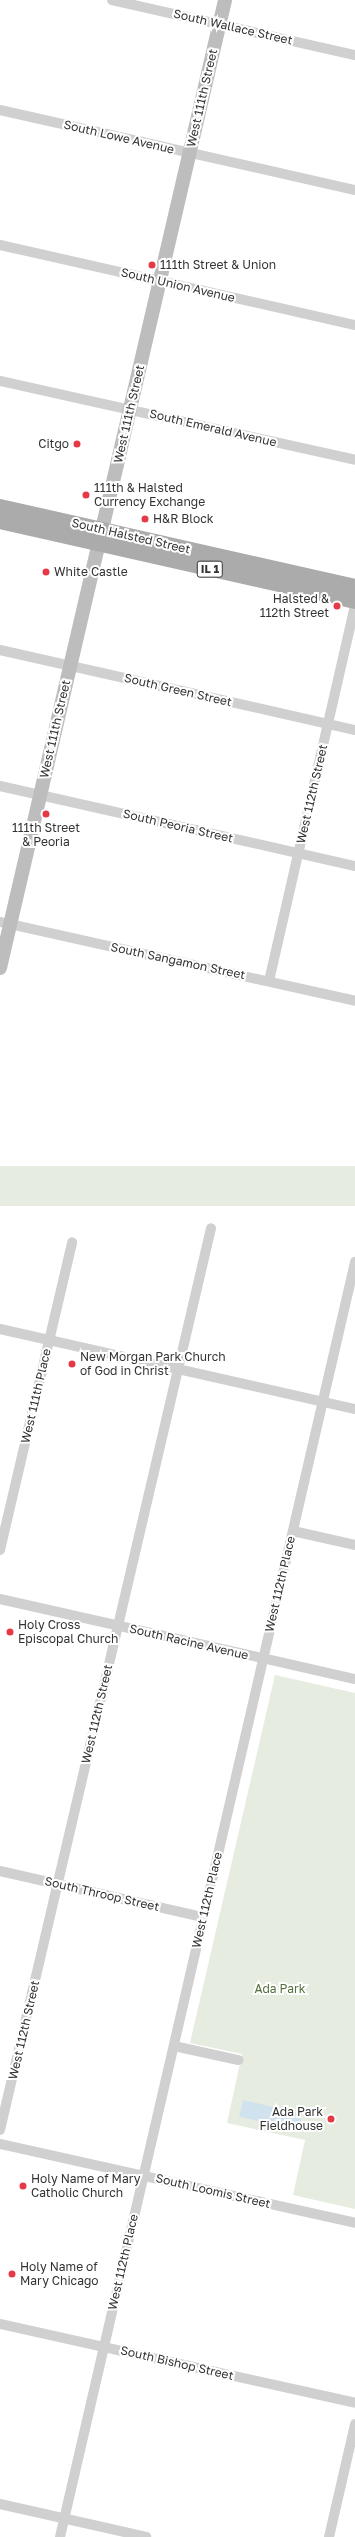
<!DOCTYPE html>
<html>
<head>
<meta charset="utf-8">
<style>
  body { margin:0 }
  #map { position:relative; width:355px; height:2537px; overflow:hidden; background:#fff; font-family:"Golos Text",sans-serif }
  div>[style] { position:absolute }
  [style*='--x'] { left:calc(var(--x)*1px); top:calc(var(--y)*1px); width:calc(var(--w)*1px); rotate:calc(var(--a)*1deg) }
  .green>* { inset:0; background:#e6ecdf; transform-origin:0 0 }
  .water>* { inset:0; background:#cfe2ee; transform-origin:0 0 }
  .street>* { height:10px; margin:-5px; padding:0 5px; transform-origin:5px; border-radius:5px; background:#d0d0d0 }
  .secondary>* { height:14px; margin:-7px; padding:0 7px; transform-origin:7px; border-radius:7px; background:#bdbdbd }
  .primary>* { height:16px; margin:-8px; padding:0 8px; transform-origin:8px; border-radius:8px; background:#ababab }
  .dots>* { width:11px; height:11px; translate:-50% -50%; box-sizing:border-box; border:2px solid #fff; border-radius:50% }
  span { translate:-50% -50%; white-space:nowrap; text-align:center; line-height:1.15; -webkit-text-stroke:4px #fff; paint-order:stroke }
  .shield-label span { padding:1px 3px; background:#fff; border:1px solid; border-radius:3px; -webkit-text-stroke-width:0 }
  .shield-label { font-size:11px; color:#333; font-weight:700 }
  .street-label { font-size:12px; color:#333 }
  .poi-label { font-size:12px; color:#333 }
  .left { translate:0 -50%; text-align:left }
  .right { translate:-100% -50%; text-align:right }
  .park-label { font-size:12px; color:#56703f }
</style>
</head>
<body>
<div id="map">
  <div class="green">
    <div style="left:355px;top:1166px;width:40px;height:358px;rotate:90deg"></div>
    <div style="clip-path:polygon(275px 1675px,355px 1693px,355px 2209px,293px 2195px,305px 2140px,227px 2123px,242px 2054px,190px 2043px)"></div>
  </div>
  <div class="water">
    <div style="left:243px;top:2100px;width:61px;height:17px;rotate:13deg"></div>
  </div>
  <div class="street">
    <div style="--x:112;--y:0;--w:249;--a:12.8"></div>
    <div style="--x:0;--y:110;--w:364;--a:12.7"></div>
    <div style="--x:0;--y:245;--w:364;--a:12.7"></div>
    <div style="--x:0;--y:381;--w:364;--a:12.5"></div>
    <div style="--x:0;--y:650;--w:364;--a:12.7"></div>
    <div style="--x:0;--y:786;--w:364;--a:12.7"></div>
    <div style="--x:0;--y:922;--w:364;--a:12.5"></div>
    <div style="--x:269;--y:981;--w:384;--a:-77.1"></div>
    <div style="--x:0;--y:1329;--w:364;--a:12.7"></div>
    <div style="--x:293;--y:1531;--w:64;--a:12.7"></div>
    <div style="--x:0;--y:1550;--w:316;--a:-76.8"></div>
    <div style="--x:0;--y:1599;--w:364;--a:12.7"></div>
    <div style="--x:0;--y:1871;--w:208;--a:12.8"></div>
    <div style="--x:174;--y:2046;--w:66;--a:12.3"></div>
    <div style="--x:0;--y:2130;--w:926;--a:-76.83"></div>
    <div style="--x:0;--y:2144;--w:364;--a:12.5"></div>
    <div style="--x:0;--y:2324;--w:364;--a:12.5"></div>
    <div style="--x:0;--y:2504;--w:150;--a:12.7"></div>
    <div style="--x:60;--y:2537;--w:1309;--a:-76.97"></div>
    <div style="--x:329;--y:2537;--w:116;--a:-77"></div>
  </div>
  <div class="secondary">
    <div style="--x:0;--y:968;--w:994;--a:-76.91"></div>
  </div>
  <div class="primary">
    <div style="--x:0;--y:507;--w:364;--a:12.7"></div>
    <div style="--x:0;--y:521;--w:364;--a:12.7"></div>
  </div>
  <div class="dots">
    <div style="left:152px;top:265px;background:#e63946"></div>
    <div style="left:77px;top:444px;background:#e63946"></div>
    <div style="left:86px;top:495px;background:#e63946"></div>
    <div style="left:145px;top:519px;background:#e63946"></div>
    <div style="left:46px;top:572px;background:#e63946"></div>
    <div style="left:337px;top:606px;background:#e63946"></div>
    <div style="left:46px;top:814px;background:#e63946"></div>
    <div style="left:72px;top:1364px;background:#e63946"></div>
    <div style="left:10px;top:1632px;background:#e63946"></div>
    <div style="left:331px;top:2119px;background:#e63946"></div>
    <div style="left:23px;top:2186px;background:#e63946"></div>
    <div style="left:12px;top:2274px;background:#e63946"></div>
  </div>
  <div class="shield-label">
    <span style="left:210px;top:569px">IL 1</span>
  </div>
  <div class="street-label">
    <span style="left:233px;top:27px;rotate:13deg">South Wallace Street</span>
    <span style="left:202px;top:98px;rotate:-77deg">West 111th Street</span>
    <span style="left:119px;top:137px;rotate:13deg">South Lowe Avenue</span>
    <span style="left:178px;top:285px;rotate:13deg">South Union Avenue</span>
    <span style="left:129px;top:414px;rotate:-77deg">West 111th Street</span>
    <span style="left:213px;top:428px;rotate:13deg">South Emerald Avenue</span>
    <span style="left:131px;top:536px;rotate:13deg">South Halsted Street</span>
    <span style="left:178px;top:690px;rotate:13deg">South Green Street</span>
    <span style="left:55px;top:729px;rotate:-77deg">West 111th Street</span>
    <span style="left:312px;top:794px;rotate:-77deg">West 112th Street</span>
    <span style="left:178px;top:826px;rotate:13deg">South Peoria Street</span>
    <span style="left:178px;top:961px;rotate:12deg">South Sangamon Street</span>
    <span style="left:36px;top:1396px;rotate:-77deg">West 111th Place</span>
    <span style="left:280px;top:1584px;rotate:-77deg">West 112th Place</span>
    <span style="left:189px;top:1642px;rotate:13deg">South Racine Avenue</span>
    <span style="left:97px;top:1714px;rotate:-77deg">West 112th Street</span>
    <span style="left:102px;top:1894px;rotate:13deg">South Throop Street</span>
    <span style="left:207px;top:1900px;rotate:-77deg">West 112th Place</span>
    <span style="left:24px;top:2030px;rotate:-77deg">West 112th Street</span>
    <span style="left:213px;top:2191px;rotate:13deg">South Loomis Street</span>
    <span style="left:123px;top:2262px;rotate:-77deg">West 112th Place</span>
    <span style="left:177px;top:2363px;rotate:13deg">South Bishop Street</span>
  </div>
  <div class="poi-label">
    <span class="left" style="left:160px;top:265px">111th Street &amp; Union</span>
    <span class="right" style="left:69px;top:444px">Citgo</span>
    <span class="left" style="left:94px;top:495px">111th &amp; Halsted<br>Currency Exchange</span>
    <span class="left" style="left:153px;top:519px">H&amp;R Block</span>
    <span class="left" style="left:54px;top:572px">White Castle</span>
    <span class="right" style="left:329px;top:606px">Halsted &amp;<br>112th Street</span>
    <span style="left:46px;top:835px">111th Street<br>&amp; Peoria</span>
    <span class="left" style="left:80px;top:1364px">New Morgan Park Church<br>of God in Christ</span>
    <span class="left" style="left:18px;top:1632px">Holy Cross<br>Episcopal Church</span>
    <span class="right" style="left:323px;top:2119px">Ada Park<br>Fieldhouse</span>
    <span class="left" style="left:31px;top:2186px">Holy Name of Mary<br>Catholic Church</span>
    <span class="left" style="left:20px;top:2274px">Holy Name of<br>Mary Chicago</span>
  </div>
  <div class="park-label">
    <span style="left:280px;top:1989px">Ada Park</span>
  </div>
</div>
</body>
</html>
